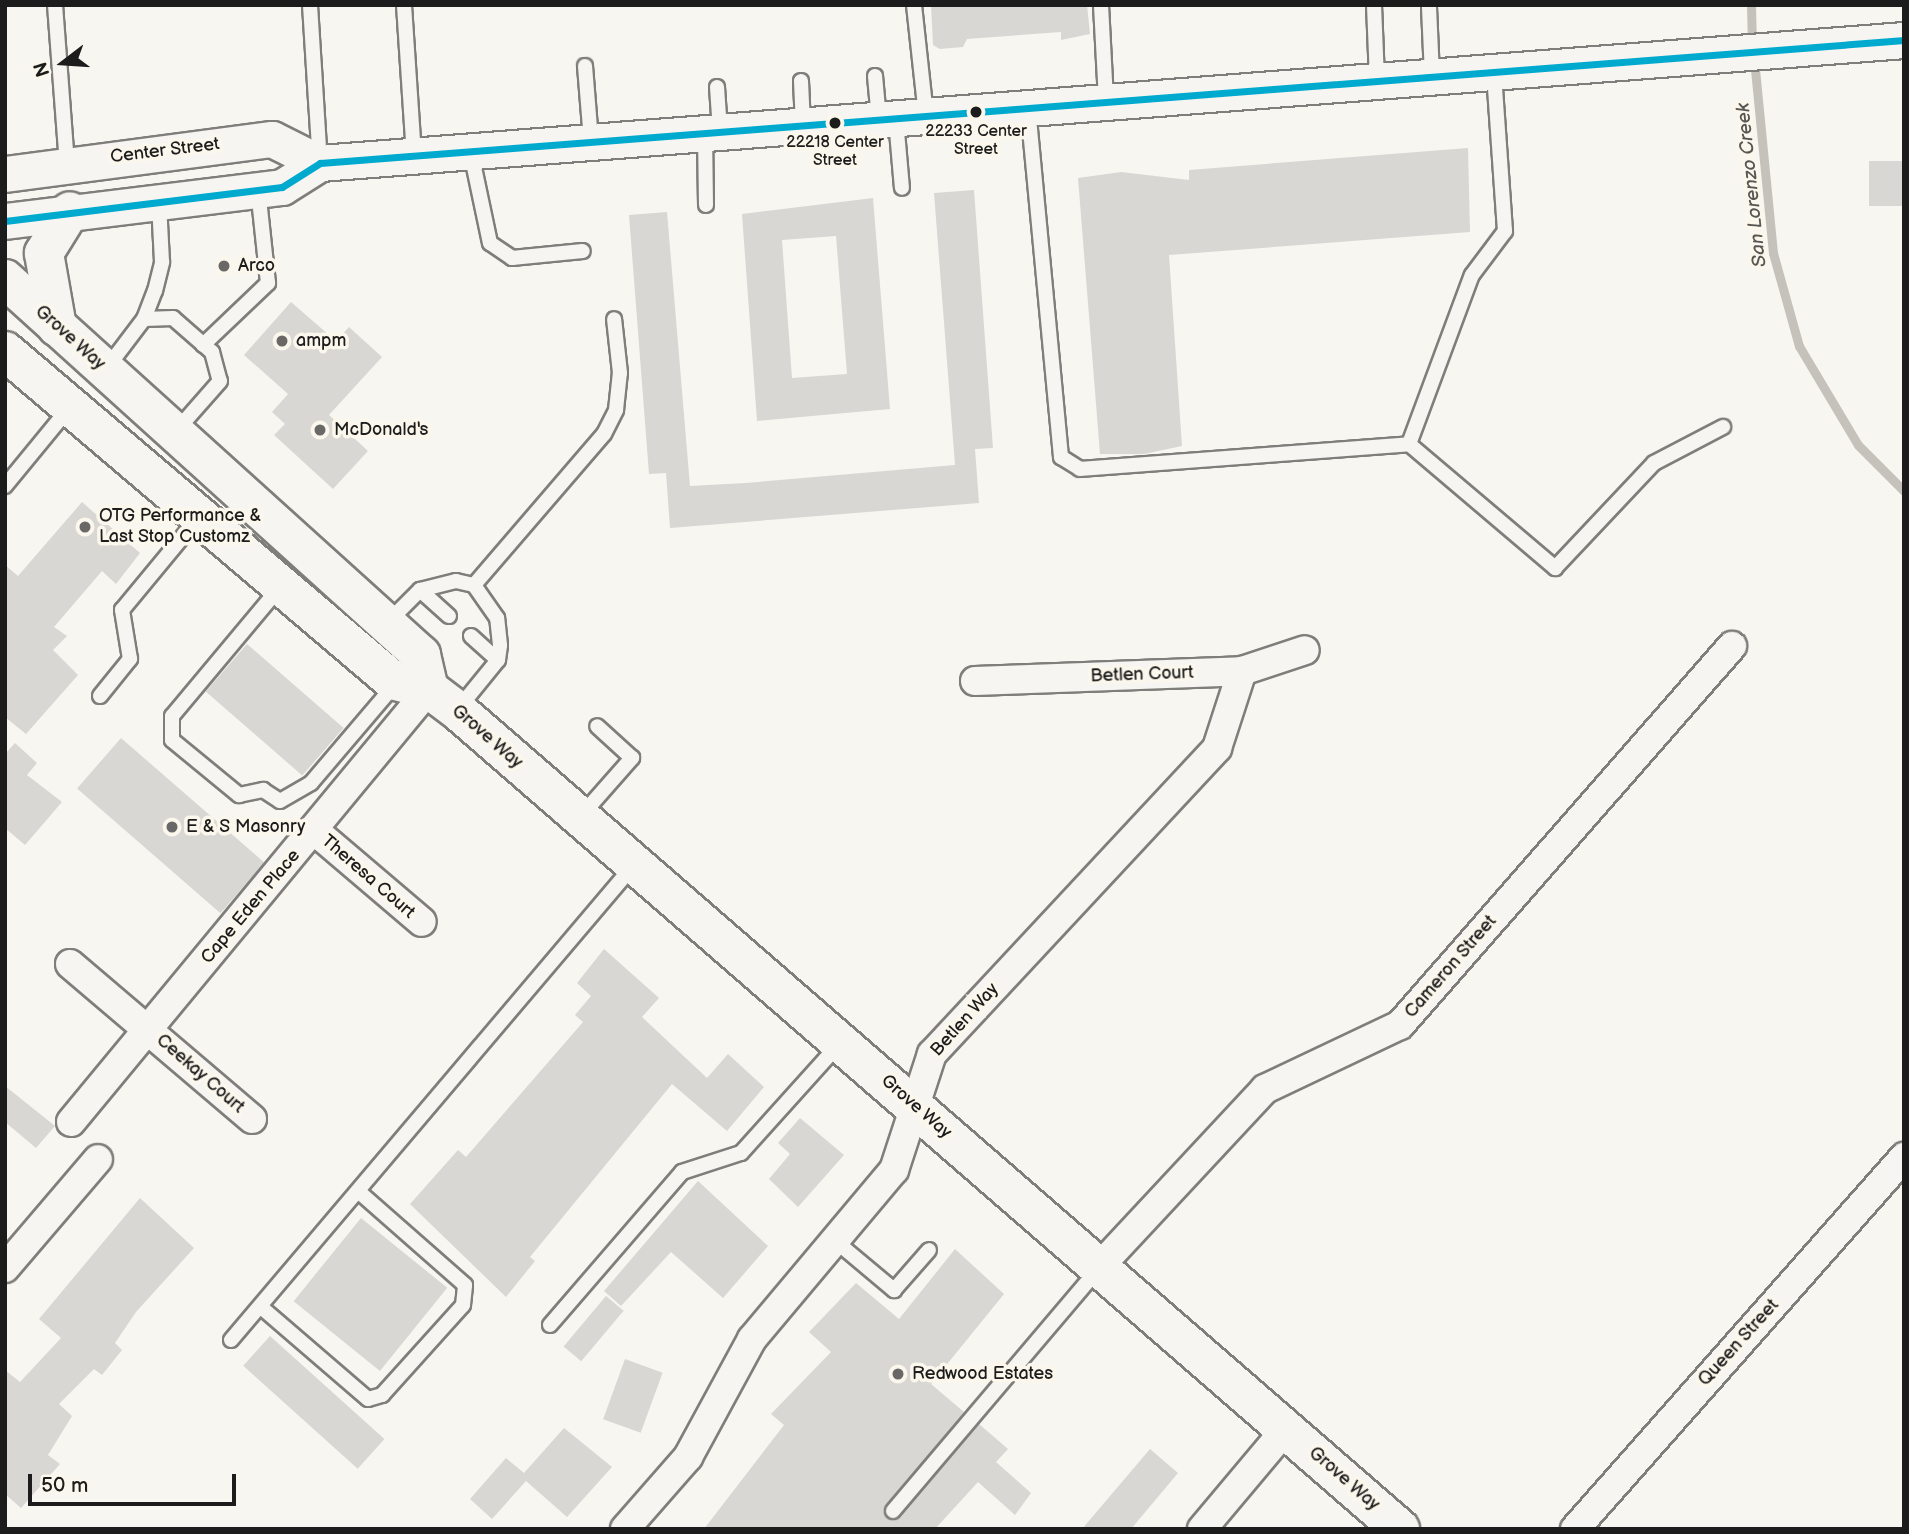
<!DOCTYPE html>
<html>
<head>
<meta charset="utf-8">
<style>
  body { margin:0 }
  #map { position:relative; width:1909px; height:1534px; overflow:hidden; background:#f8f6f0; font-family:"Balsamiq Sans",sans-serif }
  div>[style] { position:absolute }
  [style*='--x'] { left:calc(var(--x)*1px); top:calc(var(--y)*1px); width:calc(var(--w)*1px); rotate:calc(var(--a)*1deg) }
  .stream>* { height:9px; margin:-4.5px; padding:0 4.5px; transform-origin:4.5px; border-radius:4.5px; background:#c5c2bc }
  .building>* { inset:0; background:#d9d7d3; transform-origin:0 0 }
  .roads { filter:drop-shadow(2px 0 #7f7e7b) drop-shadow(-2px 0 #7f7e7b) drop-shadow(0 2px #7f7e7b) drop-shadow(0 -2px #7f7e7b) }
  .service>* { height:14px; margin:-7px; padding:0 7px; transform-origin:7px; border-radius:7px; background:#f6f5f1 }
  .minor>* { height:28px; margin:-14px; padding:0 14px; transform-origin:14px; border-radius:14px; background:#f6f5f1 }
  .tertiary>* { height:35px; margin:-17.5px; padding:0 17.5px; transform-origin:17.5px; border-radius:17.5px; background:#f6f5f1 }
  .secondary>* { height:38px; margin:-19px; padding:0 19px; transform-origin:19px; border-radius:19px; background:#f6f5f1 }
  .bus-1>* { height:7px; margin:-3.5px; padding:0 3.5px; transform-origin:3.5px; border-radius:3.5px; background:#00a9ce }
  .dots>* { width:19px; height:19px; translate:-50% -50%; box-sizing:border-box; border:4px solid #fbf7ec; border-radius:50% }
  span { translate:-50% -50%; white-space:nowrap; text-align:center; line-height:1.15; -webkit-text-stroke:7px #fbf7ec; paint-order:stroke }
  .bus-label { font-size:16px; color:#1c1c1c }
  .street-label { font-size:18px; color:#1c1c1c }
  .poi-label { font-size:18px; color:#1c1c1c }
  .left { translate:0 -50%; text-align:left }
  .water-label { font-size:19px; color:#575653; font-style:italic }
  .frame { position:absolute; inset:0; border:7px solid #1c1c1c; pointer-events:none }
  .north { position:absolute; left:28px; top:28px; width:70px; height:70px; -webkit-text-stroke:5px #fbf7ec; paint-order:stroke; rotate:253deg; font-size:19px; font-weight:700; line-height:28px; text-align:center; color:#1c1c1c }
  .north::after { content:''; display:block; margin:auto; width:24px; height:32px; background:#1c1c1c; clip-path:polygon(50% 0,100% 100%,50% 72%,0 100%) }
  .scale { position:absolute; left:28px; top:1474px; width:208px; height:32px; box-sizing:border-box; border:4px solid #1c1c1c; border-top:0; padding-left:9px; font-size:21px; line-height:24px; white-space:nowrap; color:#1c1c1c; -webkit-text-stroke:5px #fbf7ec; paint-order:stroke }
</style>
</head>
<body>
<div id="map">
  <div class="stream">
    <div style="--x:1751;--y:5;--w:40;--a:88.6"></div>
    <div style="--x:1754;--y:59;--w:195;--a:84.4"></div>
    <div style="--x:1773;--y:253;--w:97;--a:74.4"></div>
    <div style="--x:1799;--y:346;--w:115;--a:59.2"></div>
    <div style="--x:1858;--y:445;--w:65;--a:45"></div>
  </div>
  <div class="building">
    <div style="clip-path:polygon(931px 5px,1087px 5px,1090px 34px,1061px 40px,1061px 32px,967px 39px,963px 47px,940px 49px,933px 45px)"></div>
    <div style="clip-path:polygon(1468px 148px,1470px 232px,1169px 255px,1182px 446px,1144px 454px,1100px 454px,1078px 178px,1121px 172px,1189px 180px,1189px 170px)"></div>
    <div style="left:1904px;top:161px;width:45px;height:35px;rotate:90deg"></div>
    <div style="clip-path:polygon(974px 190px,993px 448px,975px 449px,979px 503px,670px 528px,666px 473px,649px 474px,629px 215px,667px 212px,690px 486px,746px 483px,955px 465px,934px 193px)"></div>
    <div style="clip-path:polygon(evenodd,873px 198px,890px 409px,757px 421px,742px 214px,873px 198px,836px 236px,847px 374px,792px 378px,782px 240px,836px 236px)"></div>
    <div style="clip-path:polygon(291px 302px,336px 341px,349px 327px,382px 357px,329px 415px,368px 451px,333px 489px,274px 435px,285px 424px,272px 412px,288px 394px,244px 355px)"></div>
    <div style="clip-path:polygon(82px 502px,140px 553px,116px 584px,102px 571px,54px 627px,67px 636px,53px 650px,78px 675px,26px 734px,5px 717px,5px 565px,18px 576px)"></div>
    <div style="left:247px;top:644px;width:128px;height:63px;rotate:41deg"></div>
    <div style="left:121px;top:738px;width:190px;height:67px;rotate:41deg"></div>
    <div style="clip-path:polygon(15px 743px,37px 763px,27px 775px,62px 802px,25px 845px,5px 828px,5px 754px)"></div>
    <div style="clip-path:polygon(604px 949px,659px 998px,642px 1017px,707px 1078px,728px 1054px,764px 1087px,727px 1131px,672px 1084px,530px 1257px,535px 1261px,506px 1297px,410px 1204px,458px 1150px,466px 1157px,583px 1022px,575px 1015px,591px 996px,577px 983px)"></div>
    <div style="clip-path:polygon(5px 1086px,55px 1126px,36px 1148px,5px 1122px)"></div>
    <div style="clip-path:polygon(800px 1118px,844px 1155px,798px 1207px,769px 1179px,790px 1154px,778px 1143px)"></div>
    <div style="clip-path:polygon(698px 1181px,768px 1246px,723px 1298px,671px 1252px,621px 1306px,604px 1291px)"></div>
    <div style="clip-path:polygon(140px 1198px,194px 1248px,136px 1312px,115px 1343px,122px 1350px,102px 1375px,94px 1369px,59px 1404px,72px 1416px,48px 1455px,60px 1464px,21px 1508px,5px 1494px,5px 1370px,20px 1382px,61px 1338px,39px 1319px)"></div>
    <div style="left:361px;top:1218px;width:111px;height:107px;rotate:39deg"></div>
    <div style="clip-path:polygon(955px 1249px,1004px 1294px,931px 1384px,964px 1412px,884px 1514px,891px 1520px,900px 1517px,979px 1424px,1008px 1449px,996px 1462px,1031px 1493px,1015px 1515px,978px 1482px,935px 1529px,704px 1529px,784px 1425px,771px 1414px,831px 1352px,809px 1332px,856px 1283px,899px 1319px)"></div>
    <div style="left:606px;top:1296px;width:23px;height:66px;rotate:40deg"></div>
    <div style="left:270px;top:1336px;width:154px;height:40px;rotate:42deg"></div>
    <div style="left:625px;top:1359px;width:40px;height:64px;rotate:20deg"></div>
    <div style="clip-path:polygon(564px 1428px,612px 1467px,567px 1517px,526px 1481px,492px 1519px,470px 1499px,506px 1458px,524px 1473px)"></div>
    <div style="clip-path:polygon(1150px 1449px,1178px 1473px,1131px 1529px,1082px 1529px)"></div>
  </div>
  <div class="roads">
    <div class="service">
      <div style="--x:55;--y:5;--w:158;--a:85.7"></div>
      <div style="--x:310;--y:5;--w:157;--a:86.4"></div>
      <div style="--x:404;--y:5;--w:151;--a:86.2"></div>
      <div style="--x:914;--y:5;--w:111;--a:83.8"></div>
      <div style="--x:1101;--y:5;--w:96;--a:87"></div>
      <div style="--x:1374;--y:5;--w:75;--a:87.7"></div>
      <div style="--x:1429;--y:7;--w:69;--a:87.5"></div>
      <div style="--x:585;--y:66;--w:75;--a:85.4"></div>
      <div style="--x:875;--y:76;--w:43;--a:84.7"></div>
      <div style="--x:801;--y:81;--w:44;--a:87.4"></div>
      <div style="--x:717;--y:87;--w:44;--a:86.1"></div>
      <div style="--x:1028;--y:108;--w:351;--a:84.6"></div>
      <div style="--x:1061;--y:457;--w:22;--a:32"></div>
      <div style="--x:1080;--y:469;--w:330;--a:-4.3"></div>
      <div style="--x:1409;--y:444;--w:192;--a:40.3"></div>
      <div style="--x:1555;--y:568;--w:144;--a:-46.7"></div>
      <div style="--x:1654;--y:463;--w:78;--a:-27.6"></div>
      <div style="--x:896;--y:120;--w:68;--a:85"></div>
      <div style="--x:705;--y:133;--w:72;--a:89.2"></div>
      <div style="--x:471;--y:153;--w:92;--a:78.1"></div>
      <div style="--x:490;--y:243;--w:27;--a:34"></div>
      <div style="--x:512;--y:258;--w:71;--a:-5.6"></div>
      <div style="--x:144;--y:319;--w:29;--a:-2"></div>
      <div style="--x:173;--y:318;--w:52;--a:41.1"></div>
      <div style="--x:212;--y:352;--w:30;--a:75"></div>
      <div style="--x:220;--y:381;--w:68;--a:131.4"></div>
      <div style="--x:203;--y:345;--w:90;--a:-43.6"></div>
      <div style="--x:268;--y:283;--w:94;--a:-96.1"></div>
      <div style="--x:106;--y:369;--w:63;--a:-52.8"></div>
      <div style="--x:144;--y:319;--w:30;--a:-69"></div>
      <div style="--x:155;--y:291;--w:30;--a:-76"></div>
      <div style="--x:162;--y:262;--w:60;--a:-92.9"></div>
      <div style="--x:1409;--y:444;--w:180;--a:-69.6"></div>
      <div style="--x:1472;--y:275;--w:55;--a:-53.1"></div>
      <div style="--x:1505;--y:231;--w:158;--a:-94"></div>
      <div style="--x:5;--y:486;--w:101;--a:-50.6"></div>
      <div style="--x:280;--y:587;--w:168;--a:129.9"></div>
      <div style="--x:172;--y:716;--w:24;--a:90"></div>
      <div style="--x:172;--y:740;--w:87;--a:39.4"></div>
      <div style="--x:239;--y:795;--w:25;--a:-12"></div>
      <div style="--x:263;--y:790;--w:20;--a:33"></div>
      <div style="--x:280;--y:801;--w:36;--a:-30"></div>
      <div style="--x:311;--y:783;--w:131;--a:-49.6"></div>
      <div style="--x:420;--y:590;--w:39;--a:42"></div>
      <div style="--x:387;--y:623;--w:47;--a:-45"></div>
      <div style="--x:420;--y:590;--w:37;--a:-14"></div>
      <div style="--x:456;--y:581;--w:18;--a:13"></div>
      <div style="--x:471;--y:636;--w:36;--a:42"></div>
      <div style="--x:100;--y:696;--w:48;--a:-51"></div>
      <div style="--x:130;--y:659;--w:50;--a:-99.3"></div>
      <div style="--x:122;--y:610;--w:119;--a:-50.4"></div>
      <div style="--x:458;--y:709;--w:63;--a:-50.8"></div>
      <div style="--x:498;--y:660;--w:15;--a:-82"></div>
      <div style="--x:500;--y:645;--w:27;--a:-96"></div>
      <div style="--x:497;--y:618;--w:40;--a:-124.9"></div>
      <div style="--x:474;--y:585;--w:199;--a:-49.3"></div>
      <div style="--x:604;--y:434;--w:27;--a:-63"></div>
      <div style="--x:616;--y:410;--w:37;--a:-84"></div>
      <div style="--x:620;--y:373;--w:54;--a:-96.3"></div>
      <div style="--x:580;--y:817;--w:79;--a:-48.6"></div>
      <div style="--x:632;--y:758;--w:47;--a:-137.6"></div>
      <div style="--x:833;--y:1239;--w:80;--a:39.9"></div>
      <div style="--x:894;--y:1290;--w:53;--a:-48.8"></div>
      <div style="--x:261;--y:1307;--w:141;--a:40.7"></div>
      <div style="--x:368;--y:1399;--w:15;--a:-16"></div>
      <div style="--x:382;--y:1395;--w:121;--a:-48"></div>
      <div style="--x:463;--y:1305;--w:20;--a:-84"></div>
      <div style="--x:465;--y:1285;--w:142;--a:-138.7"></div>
      <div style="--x:550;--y:1325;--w:202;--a:-49.2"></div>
      <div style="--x:682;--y:1172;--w:62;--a:-17.9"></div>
      <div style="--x:741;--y:1153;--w:148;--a:-48"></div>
      <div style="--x:231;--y:1340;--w:622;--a:-49.7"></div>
      <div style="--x:893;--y:1511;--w:317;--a:-49.7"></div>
    </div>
    <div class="minor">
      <div style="--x:975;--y:681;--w:267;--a:-2.1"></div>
      <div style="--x:1242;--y:671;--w:66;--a:-18.4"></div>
      <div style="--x:315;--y:831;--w:140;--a:40.4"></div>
      <div style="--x:70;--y:964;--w:239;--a:40.4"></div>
      <div style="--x:71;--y:1122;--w:562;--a:-50.42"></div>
      <div style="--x:1100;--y:1266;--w:242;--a:-47"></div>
      <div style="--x:1265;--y:1089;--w:149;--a:-25.4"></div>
      <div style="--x:1400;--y:1025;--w:504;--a:-48.78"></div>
      <div style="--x:5;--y:1268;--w:143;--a:-49.5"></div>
      <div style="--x:625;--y:1529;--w:96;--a:-48.8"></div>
      <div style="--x:688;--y:1457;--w:134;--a:-61.5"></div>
      <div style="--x:752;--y:1339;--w:221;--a:-50"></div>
      <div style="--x:894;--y:1170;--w:122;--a:-71.9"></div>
      <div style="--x:932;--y:1054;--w:418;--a:-47"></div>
      <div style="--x:1217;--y:748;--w:81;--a:-72"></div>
      <div style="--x:1202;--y:1529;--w:131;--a:-50"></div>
      <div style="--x:1575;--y:1529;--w:497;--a:-48.5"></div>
    </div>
    <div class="tertiary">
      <div style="--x:5;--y:174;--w:269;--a:-7.5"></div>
      <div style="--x:272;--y:139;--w:54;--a:26.6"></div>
      <div style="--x:5;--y:221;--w:279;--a:-7"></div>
      <div style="--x:282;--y:187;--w:45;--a:-32.3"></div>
      <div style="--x:320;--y:163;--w:1589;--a:-4.44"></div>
    </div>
    <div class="secondary">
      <div style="--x:5;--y:279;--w:561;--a:42.11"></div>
      <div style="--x:421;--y:655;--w:35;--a:77"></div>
      <div style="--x:57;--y:327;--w:75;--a:-100"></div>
      <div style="--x:44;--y:253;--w:49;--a:-58.2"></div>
      <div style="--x:5;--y:351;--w:508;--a:40.37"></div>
      <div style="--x:392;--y:680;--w:38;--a:14"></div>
      <div style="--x:429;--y:689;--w:35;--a:37"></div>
      <div style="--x:457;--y:710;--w:1249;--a:40.97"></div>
    </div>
  </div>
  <div class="bus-1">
    <div style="--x:5;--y:221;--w:279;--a:-7"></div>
    <div style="--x:282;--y:187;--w:45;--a:-32.3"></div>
    <div style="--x:320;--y:163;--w:1589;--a:-4.44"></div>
  </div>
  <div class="dots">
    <div style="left:976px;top:112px;background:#1c1c1c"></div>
    <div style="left:835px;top:123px;background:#1c1c1c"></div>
    <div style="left:224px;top:266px;background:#696866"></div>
    <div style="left:282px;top:341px;background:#696866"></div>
    <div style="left:320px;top:430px;background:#696866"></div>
    <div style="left:85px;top:527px;background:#696866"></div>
    <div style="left:172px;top:827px;background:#696866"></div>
    <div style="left:898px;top:1374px;background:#696866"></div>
  </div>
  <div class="bus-label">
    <span style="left:976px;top:141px">22233 Center<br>Street</span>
    <span style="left:835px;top:152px">22218 Center<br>Street</span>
  </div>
  <div class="street-label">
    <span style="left:165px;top:151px;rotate:-7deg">Center Street</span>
    <span style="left:70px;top:338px;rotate:42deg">Grove Way</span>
    <span style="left:1142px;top:675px;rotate:-2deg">Betlen Court</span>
    <span style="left:487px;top:737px;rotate:41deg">Grove Way</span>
    <span style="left:368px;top:877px;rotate:41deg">Theresa Court</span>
    <span style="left:251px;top:907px;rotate:-50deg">Cape Eden Place</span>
    <span style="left:1451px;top:967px;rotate:-49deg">Cameron Street</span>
    <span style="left:965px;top:1020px;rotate:-48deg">Betlen Way</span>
    <span style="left:200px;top:1074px;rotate:41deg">Ceekay Court</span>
    <span style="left:916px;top:1107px;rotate:41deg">Grove Way</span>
    <span style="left:1739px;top:1343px;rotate:-48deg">Queen Street</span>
    <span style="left:1344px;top:1479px;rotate:41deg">Grove Way</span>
  </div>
  <div class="poi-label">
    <span class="left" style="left:238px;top:266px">Arco</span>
    <span class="left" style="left:296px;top:341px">ampm</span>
    <span class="left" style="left:334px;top:430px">McDonald's</span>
    <span class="left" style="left:99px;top:527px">OTG Performance &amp;<br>Last Stop Customz</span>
    <span class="left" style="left:186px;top:827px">E &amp; S Masonry</span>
    <span class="left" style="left:912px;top:1374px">Redwood Estates</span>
  </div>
  <div class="water-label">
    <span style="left:1752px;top:185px;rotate:-96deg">San Lorenzo Creek</span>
  </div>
  <div class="frame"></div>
  <div class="north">N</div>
  <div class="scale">50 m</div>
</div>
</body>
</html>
